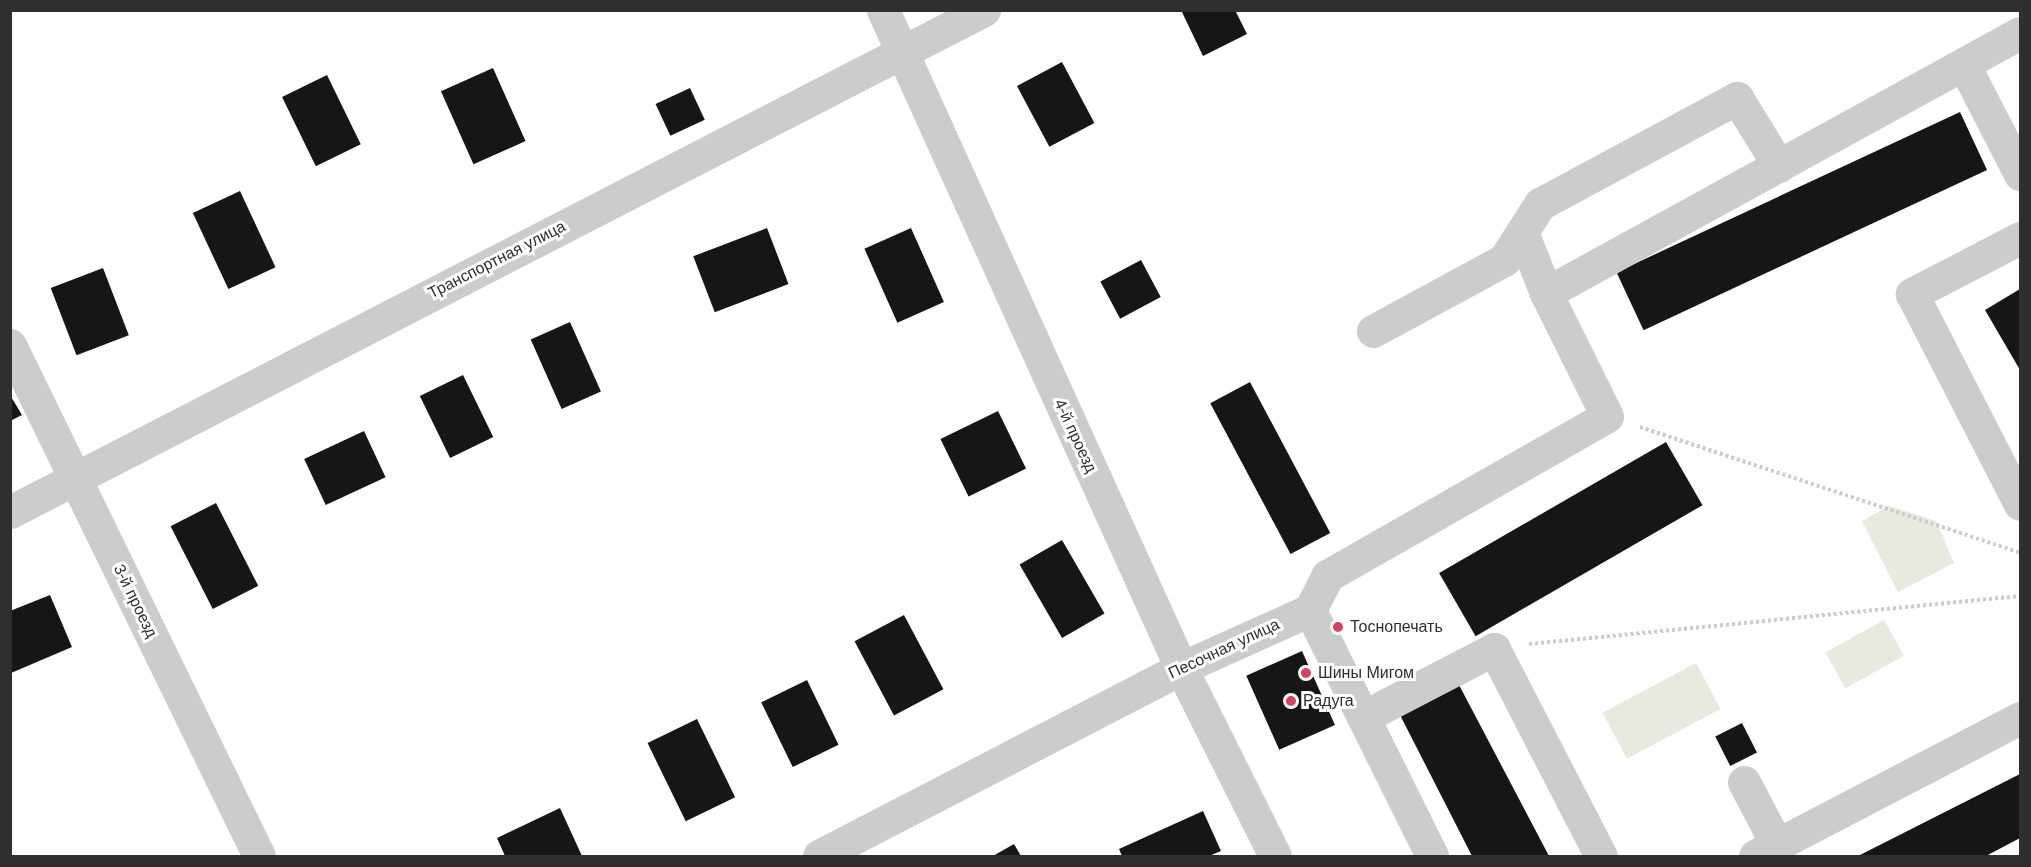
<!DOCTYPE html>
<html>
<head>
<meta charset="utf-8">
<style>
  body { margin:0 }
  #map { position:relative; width:2031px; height:867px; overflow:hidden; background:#fff; font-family:Helvetica,sans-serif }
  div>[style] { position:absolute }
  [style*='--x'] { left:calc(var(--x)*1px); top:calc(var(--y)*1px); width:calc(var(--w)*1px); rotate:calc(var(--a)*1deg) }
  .green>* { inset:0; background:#e7ebde; transform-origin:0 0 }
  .building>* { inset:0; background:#161616; transform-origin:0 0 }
  .path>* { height:4px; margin-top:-2px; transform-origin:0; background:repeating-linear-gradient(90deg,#ccc 0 3px,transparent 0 6px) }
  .minor>* { height:33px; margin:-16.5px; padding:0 16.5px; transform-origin:16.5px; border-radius:16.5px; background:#ccc }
  .dots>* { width:16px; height:16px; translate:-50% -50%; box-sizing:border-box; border:3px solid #fff; border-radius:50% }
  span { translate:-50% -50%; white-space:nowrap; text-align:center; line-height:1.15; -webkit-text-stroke:6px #fff; paint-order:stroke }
  .street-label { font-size:16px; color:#2f2f2f }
  .poi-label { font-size:16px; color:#2f2f2f }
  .left { translate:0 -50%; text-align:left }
  .frame { position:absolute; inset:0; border:12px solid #2f2f2f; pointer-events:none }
</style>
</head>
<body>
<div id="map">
  <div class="green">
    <div style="clip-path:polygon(1889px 506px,1936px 521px,1954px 563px,1898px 592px,1862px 521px)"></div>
    <div style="left:1884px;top:620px;width:41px;height:67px;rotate:61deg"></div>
    <div style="left:1696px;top:663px;width:52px;height:106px;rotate:62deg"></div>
  </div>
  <div class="building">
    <div style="clip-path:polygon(1181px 10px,1235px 10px,1247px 34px,1203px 56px)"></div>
    <div style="left:1062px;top:62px;width:69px;height:51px;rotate:62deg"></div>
    <div style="left:493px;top:68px;width:80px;height:57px;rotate:66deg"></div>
    <div style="left:327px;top:75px;width:77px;height:50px;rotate:64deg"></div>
    <div style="left:690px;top:88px;width:35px;height:38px;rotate:65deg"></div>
    <div style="left:1960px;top:112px;width:64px;height:379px;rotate:65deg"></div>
    <div style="left:240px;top:191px;width:84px;height:52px;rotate:65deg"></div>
    <div style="left:767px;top:228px;width:60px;height:79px;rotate:69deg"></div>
    <div style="left:911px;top:228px;width:81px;height:51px;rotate:66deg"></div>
    <div style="left:1141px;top:260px;width:42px;height:46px;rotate:62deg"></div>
    <div style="left:103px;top:268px;width:72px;height:56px;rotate:69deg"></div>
    <div style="clip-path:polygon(2020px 289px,2020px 370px,1985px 310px)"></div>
    <div style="left:570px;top:322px;width:76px;height:43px;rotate:66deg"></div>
    <div style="left:463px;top:375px;width:69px;height:48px;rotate:64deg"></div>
    <div style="left:1250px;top:382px;width:171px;height:45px;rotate:62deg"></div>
    <div style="clip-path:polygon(10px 395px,22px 415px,10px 421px)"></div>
    <div style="left:998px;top:411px;width:64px;height:64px;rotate:64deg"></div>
    <div style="left:364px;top:431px;width:51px;height:66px;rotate:65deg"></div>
    <div style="left:1666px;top:442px;width:73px;height:262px;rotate:60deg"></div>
    <div style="left:216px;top:503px;width:93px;height:51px;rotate:63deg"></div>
    <div style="left:1062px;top:540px;width:85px;height:49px;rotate:60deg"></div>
    <div style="clip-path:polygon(50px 595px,72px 647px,11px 673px,10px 611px)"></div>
    <div style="left:904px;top:615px;width:84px;height:56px;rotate:62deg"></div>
    <div style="clip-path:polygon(1339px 619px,1344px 631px,1338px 635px,1332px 622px)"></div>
    <div style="left:1302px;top:651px;width:81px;height:61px;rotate:66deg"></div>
    <div style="left:807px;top:680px;width:72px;height:51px;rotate:64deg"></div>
    <div style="clip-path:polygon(1458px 683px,1549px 856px,1472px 856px,1399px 713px)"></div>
    <div style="left:697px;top:719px;width:87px;height:55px;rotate:64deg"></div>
    <div style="left:1742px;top:723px;width:33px;height:30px;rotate:63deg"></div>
    <div style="clip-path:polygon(2020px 774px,2020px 838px,1986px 856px,1858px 856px)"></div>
    <div style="clip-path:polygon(560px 808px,582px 856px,505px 856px,497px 838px)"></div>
    <div style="clip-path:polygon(1203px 811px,1221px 851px,1209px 856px,1122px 856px,1119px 849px)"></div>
    <div style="clip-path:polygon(1014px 844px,1021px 856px,993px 856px)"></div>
  </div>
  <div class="path">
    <div style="--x:1640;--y:427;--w:400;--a:18.3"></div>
    <div style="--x:1529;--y:644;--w:493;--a:-5.6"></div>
  </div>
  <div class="minor">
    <div style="--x:883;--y:10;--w:722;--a:65.63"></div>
    <div style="--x:1181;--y:668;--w:210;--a:63.4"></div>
    <div style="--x:1964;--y:65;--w:123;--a:62.8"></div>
    <div style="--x:1522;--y:232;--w:66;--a:68.5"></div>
    <div style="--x:2020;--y:238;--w:122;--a:152.6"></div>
    <div style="--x:1912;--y:294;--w:236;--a:62.8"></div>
    <div style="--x:1373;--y:331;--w:149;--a:-28.5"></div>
    <div style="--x:1504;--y:260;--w:67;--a:-57.3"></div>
    <div style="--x:1540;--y:204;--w:224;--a:-28.3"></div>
    <div style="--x:1737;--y:98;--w:80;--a:58.3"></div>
    <div style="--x:10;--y:345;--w:568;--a:64.02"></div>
    <div style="--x:10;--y:512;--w:1096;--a:-27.27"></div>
    <div style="--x:1310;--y:610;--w:275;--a:63.6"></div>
    <div style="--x:1363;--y:717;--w:148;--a:-27.4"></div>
    <div style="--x:1494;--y:649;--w:233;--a:62.7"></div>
    <div style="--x:1744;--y:782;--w:71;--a:62.4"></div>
    <div style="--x:819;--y:856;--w:408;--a:-27.4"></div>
    <div style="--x:1181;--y:668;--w:141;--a:-24.2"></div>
    <div style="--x:1310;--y:610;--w:38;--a:-63"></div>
    <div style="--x:1327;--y:576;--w:322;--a:-29.7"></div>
    <div style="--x:1607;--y:416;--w:137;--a:-116.4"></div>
    <div style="--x:1546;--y:293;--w:541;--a:-28.75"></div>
    <div style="--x:1755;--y:856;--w:299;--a:-27.5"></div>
  </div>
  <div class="dots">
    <div style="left:1338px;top:627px;background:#d54265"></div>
    <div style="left:1306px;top:673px;background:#d54265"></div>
    <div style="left:1291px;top:701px;background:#d54265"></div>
  </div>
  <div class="street-label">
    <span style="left:497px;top:260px;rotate:-27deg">Транспортная улица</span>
    <span style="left:1075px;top:436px;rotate:65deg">4-й проезд</span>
    <span style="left:135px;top:601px;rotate:64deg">3-й проезд</span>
    <span style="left:1224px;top:649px;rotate:-25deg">Песочная улица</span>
  </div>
  <div class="poi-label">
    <span class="left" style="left:1350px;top:627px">Тоснопечать</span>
    <span class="left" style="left:1318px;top:673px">Шины Мигом</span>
    <span class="left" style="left:1303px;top:701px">Радуга</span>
  </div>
  <div class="frame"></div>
</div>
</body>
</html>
